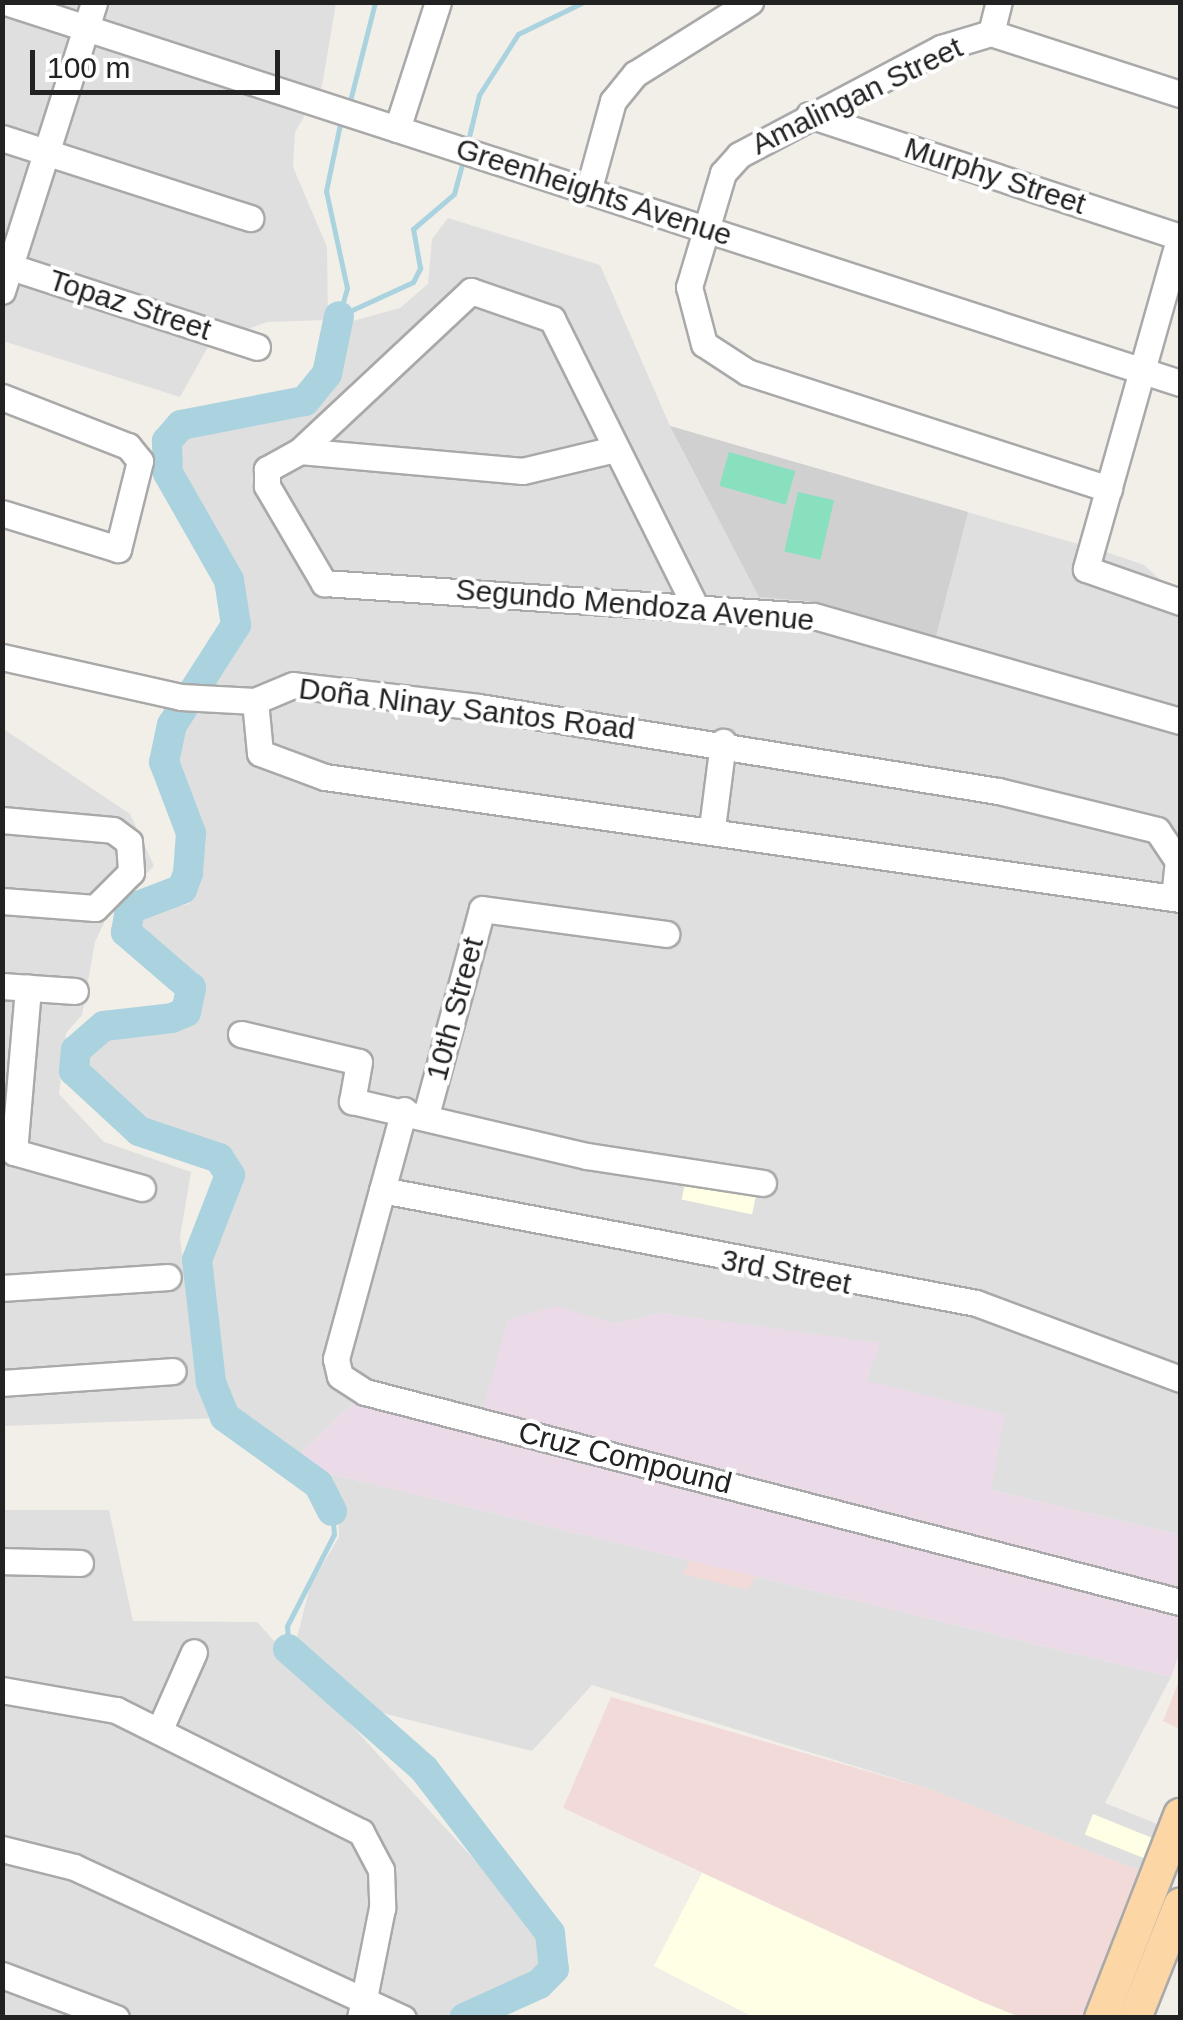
<!DOCTYPE html>
<html>
<head>
<meta charset="utf-8">
<style>
  body { margin:0 }
  #map { position:relative; width:1183px; height:2020px; overflow:hidden; background:#f2efe9; font-family:Arial,sans-serif }
  div>[style] { position:absolute }
  [style*='--x'] { left:calc(var(--x)*1px); top:calc(var(--y)*1px); width:calc(var(--w)*1px); rotate:calc(var(--a)*1deg) }
  .residential>* { inset:0; background:#e0dfdf }
  .commercial>* { inset:0; background:#f2dad9 }
  .industrial>* { inset:0; background:#ebdbe8 }
  .education>* { inset:0; background:#ffffe5; transform-origin:0 0 }
  .religious>* { inset:0; background:#d0d0d0 }
  .pitch>* { inset:0; background:#88e0be; transform-origin:0 0 }
  .stream>* { height:5px; margin:-2.5px; padding:0 2.5px; transform-origin:2.5px; border-radius:2.5px; background:#aad3df }
  .river>* { height:30px; margin:-15px; padding:0 15px; transform-origin:15px; border-radius:15px; background:#aad3df }
  .roads { filter:drop-shadow(2px 0 #a9a9a9) drop-shadow(-2px 0 #a9a9a9) drop-shadow(0 2px #a9a9a9) drop-shadow(0 -2px #a9a9a9) }
  .minor>* { height:25px; margin:-12.5px; padding:0 12.5px; transform-origin:12.5px; border-radius:12.5px; background:#fff }
  .major>* { height:32px; margin:-16px; padding:0 16px; transform-origin:16px; border-radius:16px; background:#fcd6a4 }
  span { translate:-50% -50%; white-space:nowrap; text-align:center; line-height:1.15; -webkit-text-stroke:8px #fff; paint-order:stroke }
  .street-label { font-size:30px; color:#222 }
  .frame { position:absolute; inset:0; border:5px solid #222; pointer-events:none }
  .scale { position:absolute; left:30px; top:50px; width:250px; height:45px; box-sizing:border-box; border:5px solid #222; border-top:0; padding-left:12px; font-size:30px; line-height:35px; white-space:nowrap; color:#222; -webkit-text-stroke:8px #fff; paint-order:stroke }
</style>
</head>
<body>
<div id="map">
  <div class="residential">
    <div style="clip-path:polygon(3px 3px,336px 3px,322px 86px,295px 132px,293px 167px,327px 247px,328px 320px,267px 322px,210px 343px,180px 397px,3px 341px)"></div>
    <div style="clip-path:polygon(448px 218px,600px 265px,670px 426px,1109px 553px,1144px 565px,1180px 598px,1180px 1535px,991px 1490px,866px 1381px,879px 1344px,661px 1313px,616px 1324px,583px 1317px,482px 1413px,368px 1389px,296px 1458px,237px 1419px,216px 1381px,204px 1280px,229px 1168px,208px 1144px,124px 1126px,91px 1085px,88px 1053px,105px 1040px,159px 1031px,184px 1004px,182px 962px,132px 934px,143px 911px,189px 904px,195px 819px,175px 766px,178px 737px,239px 633px,239px 585px,181px 486px,173px 452px,191px 432px,311px 402px,340px 366px,353px 321px,400px 308px,428px 284px,432px 239px)"></div>
    <div style="clip-path:polygon(2px 728px,130px 814px,154px 866px,110px 910px,95px 942px,82px 1015px,66px 1033px,59px 1094px,104px 1142px,191px 1172px,180px 1237px,195px 1371px,218px 1418px,3px 1426px)"></div>
    <div style="clip-path:polygon(319px 1471px,1171px 1677px,1105px 1803px,1160px 1825px,1141px 1871px,929px 1789px,592px 1685px,532px 1751px,371px 1710px,296px 1642px,310px 1586px,339px 1537px,338px 1506px)"></div>
    <div style="clip-path:polygon(2px 1510px,109px 1510px,133px 1621px,257px 1622px,535px 1926px,544px 1963px,450px 2017px,3px 2017px)"></div>
  </div>
  <div class="commercial">
    <div style="clip-path:polygon(691px 1558px,756px 1576px,748px 1590px,683px 1574px)"></div>
    <div style="clip-path:polygon(1180px 1678px,1180px 1729px,1163px 1721px)"></div>
    <div style="clip-path:polygon(611px 1697px,929px 1789px,1141px 1871px,1083px 2017px,1020px 2017px,982px 2002px,563px 1808px)"></div>
  </div>
  <div class="industrial">
    <div style="clip-path:polygon(556px 1306px,616px 1324px,661px 1313px,880px 1343px,867px 1381px,1005px 1414px,991px 1490px,1180px 1535px,1180px 1651px,1171px 1677px,319px 1471px,296px 1458px,368px 1389px,482px 1413px,508px 1320px)"></div>
  </div>
  <div class="education">
    <div style="left:687px;top:1174px;width:72px;height:26px;rotate:12deg"></div>
    <div style="left:1093px;top:1814px;width:66px;height:22px;rotate:22deg"></div>
    <div style="clip-path:polygon(702px 1873px,982px 2002px,1020px 2017px,753px 2017px,654px 1966px)"></div>
  </div>
  <div class="religious">
    <div style="clip-path:polygon(670px 426px,968px 512px,936px 636px,818px 602px,759px 597px)"></div>
  </div>
  <div class="pitch">
    <div style="left:729px;top:452px;width:69px;height:35px;rotate:16deg"></div>
    <div style="left:798px;top:492px;width:37px;height:61px;rotate:13deg"></div>
  </div>
  <div class="stream">
    <div style="--x:349;--y:105;--w:106;--a:-75.8"></div>
    <div style="--x:467;--y:145;--w:51;--a:-76.5"></div>
    <div style="--x:479;--y:95;--w:72;--a:-57.4"></div>
    <div style="--x:518;--y:34;--w:73;--a:-25.9"></div>
    <div style="--x:339;--y:316;--w:81;--a:-24.7"></div>
    <div style="--x:413;--y:282;--w:16;--a:-63"></div>
    <div style="--x:420;--y:268;--w:40;--a:-100"></div>
    <div style="--x:413;--y:229;--w:54;--a:-40.5"></div>
    <div style="--x:454;--y:194;--w:35;--a:-75"></div>
    <div style="--x:339;--y:316;--w:29;--a:-74"></div>
    <div style="--x:347;--y:288;--w:99;--a:-102.2"></div>
    <div style="--x:326;--y:191;--w:74;--a:-78.2"></div>
    <div style="--x:288;--y:1649;--w:23;--a:-92"></div>
    <div style="--x:287;--y:1626;--w:103;--a:-62.9"></div>
    <div style="--x:334;--y:1534;--w:23;--a:-95"></div>
  </div>
  <div class="river">
    <div style="--x:332;--y:1511;--w:30;--a:-117"></div>
    <div style="--x:318;--y:1484;--w:115;--a:-144.2"></div>
    <div style="--x:225;--y:1417;--w:38;--a:-112"></div>
    <div style="--x:211;--y:1382;--w:123;--a:-96.5"></div>
    <div style="--x:197;--y:1260;--w:91;--a:-68.8"></div>
    <div style="--x:230;--y:1175;--w:20;--a:-123"></div>
    <div style="--x:219;--y:1158;--w:84;--a:-161.4"></div>
    <div style="--x:139;--y:1131;--w:88;--a:-137.3"></div>
    <div style="--x:74;--y:1071;--w:21;--a:-85"></div>
    <div style="--x:76;--y:1050;--w:37;--a:-41"></div>
    <div style="--x:104;--y:1026;--w:68;--a:-6.7"></div>
    <div style="--x:172;--y:1018;--w:15;--a:-23"></div>
    <div style="--x:186;--y:1012;--w:25;--a:-78"></div>
    <div style="--x:191;--y:988;--w:86;--a:-139.3"></div>
    <div style="--x:126;--y:932;--w:23;--a:-80"></div>
    <div style="--x:130;--y:909;--w:56;--a:-21"></div>
    <div style="--x:182;--y:889;--w:17;--a:-69"></div>
    <div style="--x:188;--y:873;--w:40;--a:-85.7"></div>
    <div style="--x:191;--y:833;--w:76;--a:-110.8"></div>
    <div style="--x:164;--y:762;--w:38;--a:-78"></div>
    <div style="--x:172;--y:725;--w:119;--a:-57.4"></div>
    <div style="--x:236;--y:625;--w:46;--a:-98.8"></div>
    <div style="--x:229;--y:580;--w:123;--a:-119.7"></div>
    <div style="--x:168;--y:473;--w:32;--a:-92"></div>
    <div style="--x:167;--y:441;--w:21;--a:-49"></div>
    <div style="--x:181;--y:425;--w:126;--a:-11"></div>
    <div style="--x:305;--y:401;--w:35;--a:-51"></div>
    <div style="--x:327;--y:374;--w:59;--a:-78.3"></div>
    <div style="--x:288;--y:1649;--w:181;--a:41.4"></div>
    <div style="--x:424;--y:1769;--w:207;--a:52.5"></div>
    <div style="--x:550;--y:1933;--w:36;--a:84"></div>
    <div style="--x:554;--y:1969;--w:21;--a:135"></div>
    <div style="--x:539;--y:1984;--w:82;--a:155.6"></div>
  </div>
  <div class="roads">
    <div class="minor">
      <div style="--x:6;--y:2;--w:1234;--a:17.98"></div>
      <div style="--x:991;--y:33;--w:32;--a:-76"></div>
      <div style="--x:809;--y:115;--w:391;--a:18.2"></div>
      <div style="--x:397;--y:129;--w:133;--a:-72.1"></div>
      <div style="--x:2;--y:138;--w:261;--a:17.9"></div>
      <div style="--x:589;--y:188;--w:90;--a:-74.6"></div>
      <div style="--x:613;--y:101;--w:35;--a:-51"></div>
      <div style="--x:635;--y:74;--w:136;--a:-32.1"></div>
      <div style="--x:1180;--y:236;--w:346;--a:105.8"></div>
      <div style="--x:1086;--y:569;--w:100;--a:19.3"></div>
      <div style="--x:2;--y:264;--w:268;--a:18"></div>
      <div style="--x:2;--y:291;--w:303;--a:-72.3"></div>
      <div style="--x:2;--y:397;--w:135;--a:21.3"></div>
      <div style="--x:128;--y:446;--w:19;--a:51"></div>
      <div style="--x:140;--y:461;--w:91;--a:104"></div>
      <div style="--x:118;--y:549;--w:121;--a:-162.8"></div>
      <div style="--x:615;--y:449;--w:95;--a:166.6"></div>
      <div style="--x:523;--y:471;--w:224;--a:-174.9"></div>
      <div style="--x:300;--y:451;--w:38;--a:151"></div>
      <div style="--x:267;--y:469;--w:17;--a:90"></div>
      <div style="--x:267;--y:486;--w:113;--a:59.6"></div>
      <div style="--x:324;--y:583;--w:491;--a:3.9"></div>
      <div style="--x:814;--y:616;--w:381;--a:16"></div>
      <div style="--x:300;--y:451;--w:234;--a:-43.1"></div>
      <div style="--x:471;--y:291;--w:86;--a:19.1"></div>
      <div style="--x:552;--y:319;--w:321;--a:63.5"></div>
      <div style="--x:1109;--y:489;--w:380;--a:-162.1"></div>
      <div style="--x:747;--y:372;--w:51;--a:-146.9"></div>
      <div style="--x:704;--y:344;--w:59;--a:-104.7"></div>
      <div style="--x:689;--y:287;--w:119;--a:-73.4"></div>
      <div style="--x:723;--y:173;--w:24;--a:-48"></div>
      <div style="--x:739;--y:155;--w:229;--a:-27.9"></div>
      <div style="--x:941;--y:48;--w:52;--a:-16.7"></div>
      <div style="--x:991;--y:33;--w:199;--a:17.9"></div>
      <div style="--x:2;--y:657;--w:183;--a:12.6"></div>
      <div style="--x:181;--y:697;--w:74;--a:3.1"></div>
      <div style="--x:2;--y:820;--w:111;--a:5.1"></div>
      <div style="--x:113;--y:830;--w:20;--a:37"></div>
      <div style="--x:129;--y:842;--w:30;--a:86"></div>
      <div style="--x:131;--y:872;--w:51;--a:135"></div>
      <div style="--x:95;--y:908;--w:93;--a:-175.7"></div>
      <div style="--x:712;--y:828;--w:87;--a:-82.7"></div>
      <div style="--x:1174;--y:898;--w:37;--a:-84"></div>
      <div style="--x:1178;--y:861;--w:37;--a:-124"></div>
      <div style="--x:1157;--y:830;--w:164;--a:-166.2"></div>
      <div style="--x:998;--y:791;--w:526;--a:-170.81"></div>
      <div style="--x:479;--y:707;--w:187;--a:-173.3"></div>
      <div style="--x:293;--y:685;--w:41;--a:157.2"></div>
      <div style="--x:255;--y:701;--w:52;--a:84.5"></div>
      <div style="--x:260;--y:753;--w:69;--a:20.3"></div>
      <div style="--x:325;--y:777;--w:864;--a:8.12"></div>
      <div style="--x:2;--y:986;--w:73;--a:3.9"></div>
      <div style="--x:241;--y:1034;--w:121;--a:13.3"></div>
      <div style="--x:359;--y:1062;--w:40;--a:100"></div>
      <div style="--x:352;--y:1101;--w:241;--a:13.2"></div>
      <div style="--x:587;--y:1156;--w:178;--a:8.7"></div>
      <div style="--x:404;--y:1110;--w:258;--a:105.3"></div>
      <div style="--x:336;--y:1359;--w:17;--a:77"></div>
      <div style="--x:340;--y:1376;--w:30;--a:33"></div>
      <div style="--x:365;--y:1392;--w:842;--a:14.45"></div>
      <div style="--x:426;--y:1115;--w:213;--a:-74.8"></div>
      <div style="--x:482;--y:909;--w:186;--a:7.7"></div>
      <div style="--x:14;--y:1152;--w:165;--a:-85.1"></div>
      <div style="--x:14;--y:1152;--w:133;--a:15.7"></div>
      <div style="--x:382;--y:1190;--w:605;--a:10.77"></div>
      <div style="--x:976;--y:1303;--w:218;--a:20.4"></div>
      <div style="--x:2;--y:1288;--w:166;--a:-3.8"></div>
      <div style="--x:2;--y:1383;--w:171;--a:-4"></div>
      <div style="--x:2;--y:1561;--w:78;--a:1.5"></div>
      <div style="--x:2;--y:1690;--w:116;--a:10"></div>
      <div style="--x:116;--y:1710;--w:274;--a:26.5"></div>
      <div style="--x:361;--y:1832;--w:43;--a:62.2"></div>
      <div style="--x:381;--y:1870;--w:38;--a:88"></div>
      <div style="--x:382;--y:1908;--w:112;--a:101.3"></div>
      <div style="--x:159;--y:1731;--w:86;--a:-66.1"></div>
      <div style="--x:2;--y:1849;--w:74;--a:14"></div>
      <div style="--x:74;--y:1867;--w:362;--a:24.7"></div>
      <div style="--x:2;--y:1975;--w:122;--a:20.7"></div>
    </div>
    <div class="major">
      <div style="--x:1101;--y:2018;--w:218;--a:-68.7"></div>
      <div style="--x:1135;--y:2018;--w:122;--a:-68.3"></div>
    </div>
  </div>
  <div class="street-label">
    <span style="left:857px;top:96px;rotate:-26deg">Amalingan Street</span>
    <span style="left:995px;top:176px;rotate:18deg">Murphy Street</span>
    <span style="left:594px;top:192px;rotate:18deg">Greenheights Avenue</span>
    <span style="left:130px;top:305px;rotate:18deg">Topaz Street</span>
    <span style="left:635px;top:605px;rotate:5deg">Segundo Mendoza Avenue</span>
    <span style="left:467px;top:709px;rotate:7deg">Doña Ninay Santos Road</span>
    <span style="left:455px;top:1009px;rotate:-75deg">10th Street</span>
    <span style="left:786px;top:1272px;rotate:11deg">3rd Street</span>
    <span style="left:625px;top:1458px;rotate:14deg">Cruz Compound</span>
  </div>
  <div class="frame"></div>
  <div class="scale">100 m</div>
</div>
</body>
</html>
